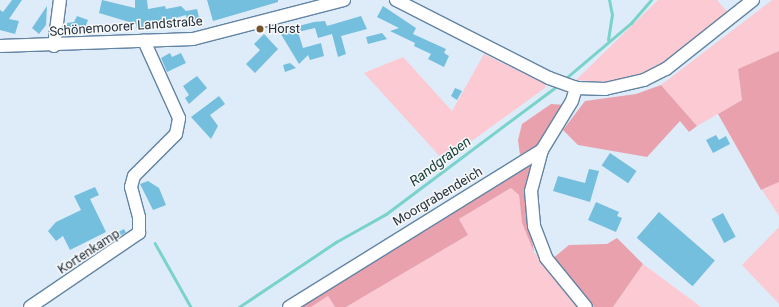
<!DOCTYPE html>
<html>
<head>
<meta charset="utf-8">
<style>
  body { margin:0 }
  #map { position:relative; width:779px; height:307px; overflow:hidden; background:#deecfa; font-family:Roboto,sans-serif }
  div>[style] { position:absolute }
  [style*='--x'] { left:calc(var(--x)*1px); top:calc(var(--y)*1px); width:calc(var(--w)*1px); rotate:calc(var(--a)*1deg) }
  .green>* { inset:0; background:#fbcad2 }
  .forest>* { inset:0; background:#e9a1ae }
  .stream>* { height:2.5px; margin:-1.25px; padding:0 1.25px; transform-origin:1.25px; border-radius:1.25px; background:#7ad3ca }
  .building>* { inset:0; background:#74bede; transform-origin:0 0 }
  .roads { filter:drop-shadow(1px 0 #6384a3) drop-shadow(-1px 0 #6384a3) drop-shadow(0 1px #6384a3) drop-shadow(0 -1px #6384a3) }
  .minor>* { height:12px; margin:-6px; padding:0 6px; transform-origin:6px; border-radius:6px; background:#fff }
  .dots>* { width:11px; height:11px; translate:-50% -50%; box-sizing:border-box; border:2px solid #f8f8f8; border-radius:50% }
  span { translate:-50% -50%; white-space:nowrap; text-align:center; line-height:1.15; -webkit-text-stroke:3px #f8f8f8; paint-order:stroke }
  .street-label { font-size:13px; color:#24323f }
  .poi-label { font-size:13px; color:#24323f }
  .left { translate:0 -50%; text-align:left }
  .water-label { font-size:14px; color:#123d39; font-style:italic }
</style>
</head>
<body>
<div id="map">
  <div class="green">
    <div style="clip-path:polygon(658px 0,717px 0,728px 13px,664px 67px,622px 83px,576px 80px)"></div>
    <div style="clip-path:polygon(772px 0,779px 0,779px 51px,738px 69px,742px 100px,697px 126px,661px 85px)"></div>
    <div style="clip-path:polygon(484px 54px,545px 84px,545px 88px,444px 161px,364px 73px,403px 57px,452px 111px)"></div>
    <div style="clip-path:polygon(779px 182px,779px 216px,762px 190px)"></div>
    <div style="clip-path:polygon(511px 188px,519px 195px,522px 223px,534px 252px,582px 307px,346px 307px,468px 235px,459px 219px)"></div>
    <div style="clip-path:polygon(779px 227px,779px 304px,742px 265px)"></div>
    <div style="clip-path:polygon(643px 264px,701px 307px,613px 307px)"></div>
    <div style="clip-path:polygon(328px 296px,335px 307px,311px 307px)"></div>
  </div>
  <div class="forest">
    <div style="clip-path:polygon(779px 51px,779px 182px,761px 190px,718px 114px,742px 100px,738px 69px)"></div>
    <div style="clip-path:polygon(661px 85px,697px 126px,689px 132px,680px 121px,647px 157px,578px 145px,563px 130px,585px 101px,636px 94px)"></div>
    <div style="clip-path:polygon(551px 104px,565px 105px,540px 143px,520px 155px,518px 140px,522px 124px)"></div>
    <div style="clip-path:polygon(530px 160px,534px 165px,527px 207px,534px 252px,522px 223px,519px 195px,511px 188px,459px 219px,468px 235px,346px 307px,335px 307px,328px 296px,311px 307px,295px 307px)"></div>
    <div style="clip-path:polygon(617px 238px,643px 264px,613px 307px,594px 307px,552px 259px,569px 245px,607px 244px)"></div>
  </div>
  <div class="stream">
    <div style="--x:608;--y:40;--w:25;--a:-81"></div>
    <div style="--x:612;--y:15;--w:15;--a:-101"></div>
    <div style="--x:565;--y:79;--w:87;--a:-40.3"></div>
    <div style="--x:631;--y:23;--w:30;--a:-49"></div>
    <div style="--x:155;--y:243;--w:73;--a:60.6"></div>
    <div style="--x:239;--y:307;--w:117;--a:-33.8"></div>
    <div style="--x:336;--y:242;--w:57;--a:-29.2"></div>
    <div style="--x:386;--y:214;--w:214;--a:-36.8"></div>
  </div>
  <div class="building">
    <div style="clip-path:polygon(12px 0,22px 0,9px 19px,19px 21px,15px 34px,0 30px,0 10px,3px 12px)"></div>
    <div style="clip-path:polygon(102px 0,135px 8px,135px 0,147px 0,148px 9px,165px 6px,166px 9px,181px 6px,186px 11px,197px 9px,200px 21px,188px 24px,186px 15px,137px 29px,136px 24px,99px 13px)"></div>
    <div style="clip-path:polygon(207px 0,278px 0,278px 2px,213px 21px)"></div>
    <div style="clip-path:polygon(47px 6px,46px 25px,39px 34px,32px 28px)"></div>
    <div style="clip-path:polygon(383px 6px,416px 28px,413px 34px,446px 49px,444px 53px,449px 56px,444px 67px,428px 59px,431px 54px,414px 46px,415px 43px,390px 31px,399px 28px,377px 17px)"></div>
    <div style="clip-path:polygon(77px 16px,88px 20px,84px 31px,67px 32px,67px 23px,74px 22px)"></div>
    <div style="clip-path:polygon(361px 16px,367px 29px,341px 36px,346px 54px,338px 57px,332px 34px,318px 38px,315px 28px,298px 32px,303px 48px,321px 43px,324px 56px,310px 60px,308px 55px,299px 64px,279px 31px,314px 22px,325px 21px,327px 26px)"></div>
    <div style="clip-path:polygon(382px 33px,387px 39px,368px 44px,366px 37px)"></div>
    <div style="clip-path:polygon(264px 34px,278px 49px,255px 73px,246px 64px,260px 50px,254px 44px)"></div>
    <div style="clip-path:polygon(170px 53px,172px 57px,181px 53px,186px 63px,167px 72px,161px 58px)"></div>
    <div style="clip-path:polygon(290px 63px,296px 68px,285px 72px,283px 65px)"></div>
    <div style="clip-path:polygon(197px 76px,207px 88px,189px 104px,185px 98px,189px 95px,183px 86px)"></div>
    <div style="clip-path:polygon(455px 88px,462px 91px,457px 100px,451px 96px)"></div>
    <div style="clip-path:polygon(219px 96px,225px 104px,210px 115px,218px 126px,211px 139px,191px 117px)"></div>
    <div style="clip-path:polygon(716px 135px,719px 140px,726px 136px,730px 144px,713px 153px,706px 140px)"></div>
    <div style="left:610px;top:153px;width:32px;height:15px;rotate:34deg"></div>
    <div style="clip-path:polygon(589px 169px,599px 171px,590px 202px,553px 191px,558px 176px,585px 183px)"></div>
    <div style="clip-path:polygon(148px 181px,159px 188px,166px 205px,153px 210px,140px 184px)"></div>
    <div style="clip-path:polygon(95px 187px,99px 195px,90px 199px,106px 232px,70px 250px,63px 236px,56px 241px,48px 231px,56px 222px,81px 210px,74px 196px)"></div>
    <div style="clip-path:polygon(596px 202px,619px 212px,617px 216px,622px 218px,616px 232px,588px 220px)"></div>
    <div style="left:659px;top:212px;width:74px;height:34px;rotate:41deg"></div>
    <div style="left:723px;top:213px;width:27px;height:13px;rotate:62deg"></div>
    <div style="left:124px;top:229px;width:4px;height:19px;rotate:63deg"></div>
  </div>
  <div class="roads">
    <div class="minor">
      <div style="--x:396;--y:0;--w:172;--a:27"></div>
      <div style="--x:549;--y:78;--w:29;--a:20"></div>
      <div style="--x:576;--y:88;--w:29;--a:2"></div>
      <div style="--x:605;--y:89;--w:40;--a:-13"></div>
      <div style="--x:644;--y:80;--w:25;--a:-27"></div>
      <div style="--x:666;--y:69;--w:111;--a:-38.4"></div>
      <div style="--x:0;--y:46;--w:193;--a:-2.1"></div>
      <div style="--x:193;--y:39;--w:156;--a:-14.5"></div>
      <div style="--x:54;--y:46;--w:46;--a:-82.6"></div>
      <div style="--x:542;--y:150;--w:42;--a:105"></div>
      <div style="--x:531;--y:191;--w:35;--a:85"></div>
      <div style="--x:534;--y:226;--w:34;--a:69"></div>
      <div style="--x:546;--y:258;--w:63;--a:50.8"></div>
      <div style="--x:30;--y:307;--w:132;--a:-34.2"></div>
      <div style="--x:139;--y:233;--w:16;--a:-90"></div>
      <div style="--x:139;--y:217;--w:31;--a:-105"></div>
      <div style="--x:131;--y:187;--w:11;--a:-75"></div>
      <div style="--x:134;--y:176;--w:59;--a:-45"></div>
      <div style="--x:176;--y:134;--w:16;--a:-79"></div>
      <div style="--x:179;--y:118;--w:85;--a:-114.4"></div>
      <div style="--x:289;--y:307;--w:298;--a:-31.8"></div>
      <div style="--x:542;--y:150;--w:57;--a:-58.5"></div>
      <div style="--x:572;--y:101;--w:14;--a:-73"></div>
    </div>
  </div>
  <div class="dots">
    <div style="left:260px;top:29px;background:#77532c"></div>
  </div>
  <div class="street-label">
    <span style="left:126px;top:27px;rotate:-4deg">Schönemoorer Landstraße</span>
    <span style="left:438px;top:197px;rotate:-31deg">Moorgrabendeich</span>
    <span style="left:89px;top:252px;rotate:-33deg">Kortenkamp</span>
  </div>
  <div class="poi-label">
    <span class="left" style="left:268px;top:29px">Horst</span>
  </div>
  <div class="water-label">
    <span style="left:440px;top:161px;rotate:-37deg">Randgraben</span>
  </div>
</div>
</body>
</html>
